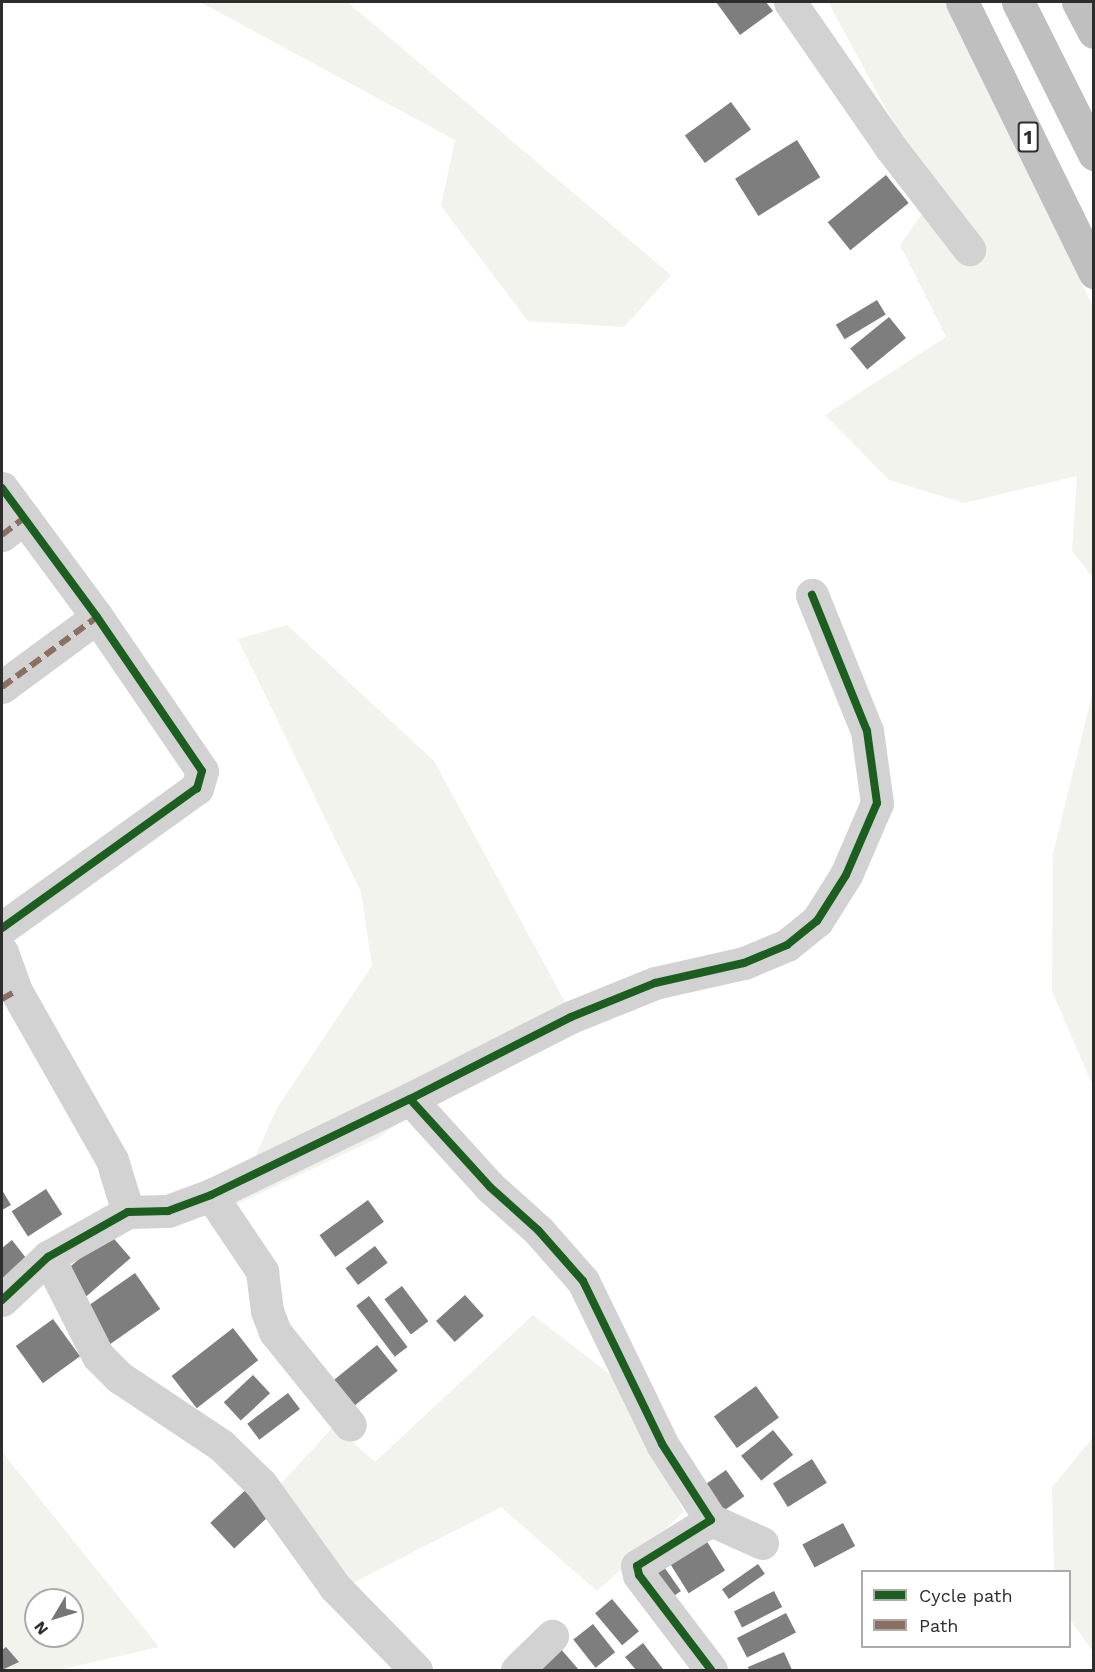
<!DOCTYPE html>
<html>
<head>
<meta charset="utf-8">
<style>
  body { margin:0 }
  #map { position:relative; width:1095px; height:1672px; overflow:hidden; background:#fff; font-family:"Work Sans",sans-serif }
  div>[style] { position:absolute }
  [style*='--x'] { left:calc(var(--x)*1px); top:calc(var(--y)*1px); width:calc(var(--w)*1px); rotate:calc(var(--a)*1deg) }
  .green>* { inset:0; background:#f1f3ec }
  .building>* { inset:0; background:#7e7e7e; transform-origin:0 0 }
  .minor>* { height:33px; margin:-16.5px; padding:0 16.5px; transform-origin:16.5px; border-radius:16.5px; background:#d2d2d2 }
  .highway>* { height:33px; margin:-16.5px; padding:0 16.5px; transform-origin:16.5px; border-radius:16.5px; background:#bfbfbf }
  .quiet>* { height:6px; margin-top:-3px; transform-origin:0; background:repeating-linear-gradient(90deg,#8d6e63 0 12px,transparent 0 18px) }
  .cycleway>* { height:8px; margin:-4px; padding:0 4px; transform-origin:4px; border-radius:4px; background:#1b5e20 }
  span { translate:-50% -50%; white-space:nowrap; text-align:center; line-height:1.15; -webkit-text-stroke:6px #fff; paint-order:stroke }
  .shield-label span { padding:2px 4px; background:#fff; border:2px solid; border-radius:4px; -webkit-text-stroke-width:0 }
  .shield-label { font-size:20px; color:#2d2d2d; font-weight:700 }
  .frame { position:absolute; inset:0; border:3px solid #2d2d2d; pointer-events:none }
  .legend { position:absolute; left:861px; top:1570px; width:210px; height:78px; box-sizing:border-box; background:#fff; border:2px solid #ababab; margin:0; padding:8px 10px; list-style:none; font-size:18px; color:#2d2d2d }
  .legend li { display:flex; align-items:center; gap:12px; height:30px }
  .legend b { width:30px; border:2px solid #ababab }
  .north { position:absolute; left:24px; top:1588px; width:60px; height:60px; box-sizing:border-box; background:#fff; border:2px solid #ababab; border-radius:50%; rotate:232deg; font-size:16px; font-weight:700; line-height:24px; text-align:center; color:#2d2d2d }
  .north::after { content:''; display:block; margin:auto; width:21px; height:27px; background:#767676; clip-path:polygon(50% 0,100% 100%,50% 72%,0 100%) }
</style>
</head>
<body>
<div id="map">
  <div class="green">
    <div style="clip-path:polygon(200px 2px,347px 2px,671px 275px,624px 327px,528px 321px,441px 206px,455px 140px)"></div>
    <div style="clip-path:polygon(828px 2px,946px 2px,1093px 307px,1093px 578px,1072px 551px,1077px 476px,964px 503px,889px 480px,825px 415px,946px 337px,900px 245px,934px 197px)"></div>
    <div style="clip-path:polygon(287px 625px,434px 761px,565px 1002px,378px 1138px,233px 1206px,277px 1108px,372px 966px,361px 892px,238px 639px)"></div>
    <div style="clip-path:polygon(1093px 691px,1093px 1086px,1052px 991px,1053px 854px)"></div>
    <div style="clip-path:polygon(533px 1315px,616px 1379px,684px 1512px,597px 1591px,501px 1507px,347px 1586px,268px 1498px,334px 1426px,375px 1462px)"></div>
    <div style="clip-path:polygon(1093px 1437px,1093px 1652px,1070px 1619px,1070px 1572px,1054px 1571px,1052px 1487px)"></div>
    <div style="clip-path:polygon(evenodd,2px 1452px,159px 1647px,59px 1670px,2px 1670px,2px 1452px,36px 1600px,72px 1600px,72px 1636px,36px 1636px,36px 1600px)"></div>
  </div>
  <div class="building">
    <div style="clip-path:polygon(716px 2px,766px 2px,773px 11px,740px 35px)"></div>
    <div style="left:731px;top:102px;width:34px;height:57px;rotate:54deg"></div>
    <div style="left:797px;top:140px;width:44px;height:73px;rotate:58deg"></div>
    <div style="left:886px;top:175px;width:36px;height:75px;rotate:51deg"></div>
    <div style="left:877px;top:300px;width:17px;height:48px;rotate:59deg"></div>
    <div style="left:889px;top:317px;width:27px;height:50px;rotate:51deg"></div>
    <div style="left:46px;top:1189px;width:30px;height:41px;rotate:57deg"></div>
    <div style="clip-path:polygon(2px 1190px,11px 1205px,2px 1210px)"></div>
    <div style="left:368px;top:1200px;width:27px;height:60px;rotate:54deg"></div>
    <div style="left:109px;top:1233px;width:33px;height:62px;rotate:49deg"></div>
    <div style="clip-path:polygon(12px 1240px,33px 1267px,2px 1292px,2px 1248px)"></div>
    <div style="left:375px;top:1246px;width:21px;height:37px;rotate:53deg"></div>
    <div style="left:135px;top:1273px;width:44px;height:64px;rotate:55deg"></div>
    <div style="left:402px;top:1286px;width:44px;height:22px;rotate:53deg"></div>
    <div style="left:465px;top:1295px;width:28px;height:39px;rotate:48deg"></div>
    <div style="left:369px;top:1296px;width:64px;height:16px;rotate:53deg"></div>
    <div style="left:53px;top:1319px;width:46px;height:46px;rotate:54deg"></div>
    <div style="left:233px;top:1328px;width:41px;height:78px;rotate:52deg"></div>
    <div style="left:377px;top:1345px;width:33px;height:63px;rotate:51deg"></div>
    <div style="left:253px;top:1375px;width:25px;height:40px;rotate:47deg"></div>
    <div style="left:756px;top:1386px;width:39px;height:52px;rotate:54deg"></div>
    <div style="left:288px;top:1393px;width:20px;height:51px;rotate:53deg"></div>
    <div style="left:773px;top:1430px;width:32px;height:41px;rotate:51deg"></div>
    <div style="left:812px;top:1459px;width:28px;height:46px;rotate:58deg"></div>
    <div style="left:726px;top:1470px;width:32px;height:30px;rotate:55deg"></div>
    <div style="left:252px;top:1484px;width:35px;height:57px;rotate:47deg"></div>
    <div style="left:843px;top:1523px;width:26px;height:46px;rotate:62deg"></div>
    <div style="left:706px;top:1540px;width:36px;height:43px;rotate:58deg"></div>
    <div style="left:662px;top:1564px;width:33px;height:14px;rotate:55deg"></div>
    <div style="left:758px;top:1564px;width:12px;height:44px;rotate:55deg"></div>
    <div style="left:774px;top:1591px;width:18px;height:45px;rotate:63deg"></div>
    <div style="left:612px;top:1599px;width:42px;height:22px;rotate:50deg"></div>
    <div style="left:786px;top:1613px;width:22px;height:55px;rotate:63deg"></div>
    <div style="left:593px;top:1624px;width:36px;height:25px;rotate:52deg"></div>
    <div style="clip-path:polygon(643px 1643px,663px 1669px,661px 1670px,636px 1670px,625px 1657px)"></div>
    <div style="clip-path:polygon(6px 1647px,19px 1662px,2px 1670px,2px 1650px)"></div>
    <div style="clip-path:polygon(560px 1648px,579px 1670px,534px 1670px)"></div>
    <div style="clip-path:polygon(784px 1652px,792px 1670px,749px 1670px,748px 1667px)"></div>
  </div>
  <div class="minor">
    <div style="--x:790;--y:2;--w:178;--a:55.3"></div>
    <div style="--x:891;--y:148;--w:128;--a:52.3"></div>
    <div style="--x:2;--y:488;--w:160;--a:53.6"></div>
    <div style="--x:97;--y:617;--w:186;--a:55.7"></div>
    <div style="--x:202;--y:771;--w:18;--a:106"></div>
    <div style="--x:197;--y:788;--w:240;--a:144.3"></div>
    <div style="--x:2;--y:535;--w:28;--a:-38"></div>
    <div style="--x:2;--y:687;--w:118;--a:-36.4"></div>
    <div style="--x:2;--y:952;--w:41;--a:70.3"></div>
    <div style="--x:16;--y:991;--w:194;--a:60.4"></div>
    <div style="--x:112;--y:1160;--w:54;--a:72.9"></div>
    <div style="--x:410;--y:1099;--w:181;--a:-27"></div>
    <div style="--x:571;--y:1017;--w:91;--a:-22"></div>
    <div style="--x:655;--y:983;--w:91;--a:-12.7"></div>
    <div style="--x:744;--y:963;--w:47;--a:-22.7"></div>
    <div style="--x:787;--y:945;--w:38;--a:-39"></div>
    <div style="--x:817;--y:921;--w:54;--a:-57.8"></div>
    <div style="--x:846;--y:875;--w:78;--a:-66.7"></div>
    <div style="--x:877;--y:803;--w:73;--a:-97.9"></div>
    <div style="--x:867;--y:731;--w:147;--a:-112"></div>
    <div style="--x:211;--y:1195;--w:92;--a:56.1"></div>
    <div style="--x:262;--y:1271;--w:40;--a:82.9"></div>
    <div style="--x:267;--y:1311;--w:22;--a:69"></div>
    <div style="--x:275;--y:1332;--w:119;--a:51.1"></div>
    <div style="--x:48;--y:1257;--w:111;--a:63.2"></div>
    <div style="--x:98;--y:1356;--w:30;--a:45"></div>
    <div style="--x:119;--y:1377;--w:123;--a:33.7"></div>
    <div style="--x:221;--y:1445;--w:56;--a:44.3"></div>
    <div style="--x:261;--y:1484;--w:127;--a:54.3"></div>
    <div style="--x:335;--y:1587;--w:116;--a:45.7"></div>
    <div style="--x:2;--y:1300;--w:63;--a:-43.1"></div>
    <div style="--x:48;--y:1257;--w:92;--a:-29.4"></div>
    <div style="--x:128;--y:1212;--w:40;--a:-1.4"></div>
    <div style="--x:168;--y:1211;--w:46;--a:-20.4"></div>
    <div style="--x:211;--y:1195;--w:221;--a:-25.8"></div>
    <div style="--x:410;--y:1099;--w:119;--a:47.7"></div>
    <div style="--x:490;--y:1187;--w:64;--a:41.9"></div>
    <div style="--x:538;--y:1230;--w:68;--a:48.6"></div>
    <div style="--x:583;--y:1281;--w:181;--a:64.1"></div>
    <div style="--x:662;--y:1444;--w:90;--a:57.2"></div>
    <div style="--x:711;--y:1520;--w:87;--a:148.1"></div>
    <div style="--x:637;--y:1566;--w:9;--a:77"></div>
    <div style="--x:639;--y:1575;--w:119;--a:52.8"></div>
    <div style="--x:711;--y:1520;--w:56;--a:24.3"></div>
    <div style="--x:517;--y:1670;--w:49;--a:-44.2"></div>
  </div>
  <div class="highway">
    <div style="--x:962;--y:2;--w:301;--a:63.9"></div>
    <div style="--x:1018;--y:2;--w:170;--a:63.4"></div>
    <div style="--x:1078;--y:2;--w:34;--a:62"></div>
  </div>
  <div class="quiet">
    <div style="--x:2;--y:535;--w:28;--a:-38"></div>
    <div style="--x:2;--y:687;--w:118;--a:-36.4"></div>
    <div style="--x:2;--y:999;--w:16;--a:-30"></div>
  </div>
  <div class="cycleway">
    <div style="--x:2;--y:488;--w:160;--a:53.6"></div>
    <div style="--x:97;--y:617;--w:186;--a:55.7"></div>
    <div style="--x:202;--y:771;--w:18;--a:106"></div>
    <div style="--x:197;--y:788;--w:240;--a:144.3"></div>
    <div style="--x:410;--y:1099;--w:181;--a:-27"></div>
    <div style="--x:571;--y:1017;--w:91;--a:-22"></div>
    <div style="--x:655;--y:983;--w:91;--a:-12.7"></div>
    <div style="--x:744;--y:963;--w:47;--a:-22.7"></div>
    <div style="--x:787;--y:945;--w:38;--a:-39"></div>
    <div style="--x:817;--y:921;--w:54;--a:-57.8"></div>
    <div style="--x:846;--y:875;--w:78;--a:-66.7"></div>
    <div style="--x:877;--y:803;--w:73;--a:-97.9"></div>
    <div style="--x:867;--y:731;--w:147;--a:-112"></div>
    <div style="--x:2;--y:1300;--w:63;--a:-43.1"></div>
    <div style="--x:48;--y:1257;--w:92;--a:-29.4"></div>
    <div style="--x:128;--y:1212;--w:40;--a:-1.4"></div>
    <div style="--x:168;--y:1211;--w:46;--a:-20.4"></div>
    <div style="--x:211;--y:1195;--w:221;--a:-25.8"></div>
    <div style="--x:410;--y:1099;--w:119;--a:47.7"></div>
    <div style="--x:490;--y:1187;--w:64;--a:41.9"></div>
    <div style="--x:538;--y:1230;--w:68;--a:48.6"></div>
    <div style="--x:583;--y:1281;--w:181;--a:64.1"></div>
    <div style="--x:662;--y:1444;--w:90;--a:57.2"></div>
    <div style="--x:711;--y:1520;--w:87;--a:148.1"></div>
    <div style="--x:637;--y:1566;--w:9;--a:77"></div>
    <div style="--x:639;--y:1575;--w:119;--a:52.8"></div>
  </div>
  <div class="shield-label">
    <span style="left:1028px;top:137px">1</span>
  </div>
  <div class="frame"></div>
  <ul class="legend">
  <li><b style="height:8px;background:#1b5e20"></b>Cycle path</li>
  <li><b style="height:8px;background:#8d6e63"></b>Path</li>
  </ul>
  <div class="north">N</div>
</div>
</body>
</html>
